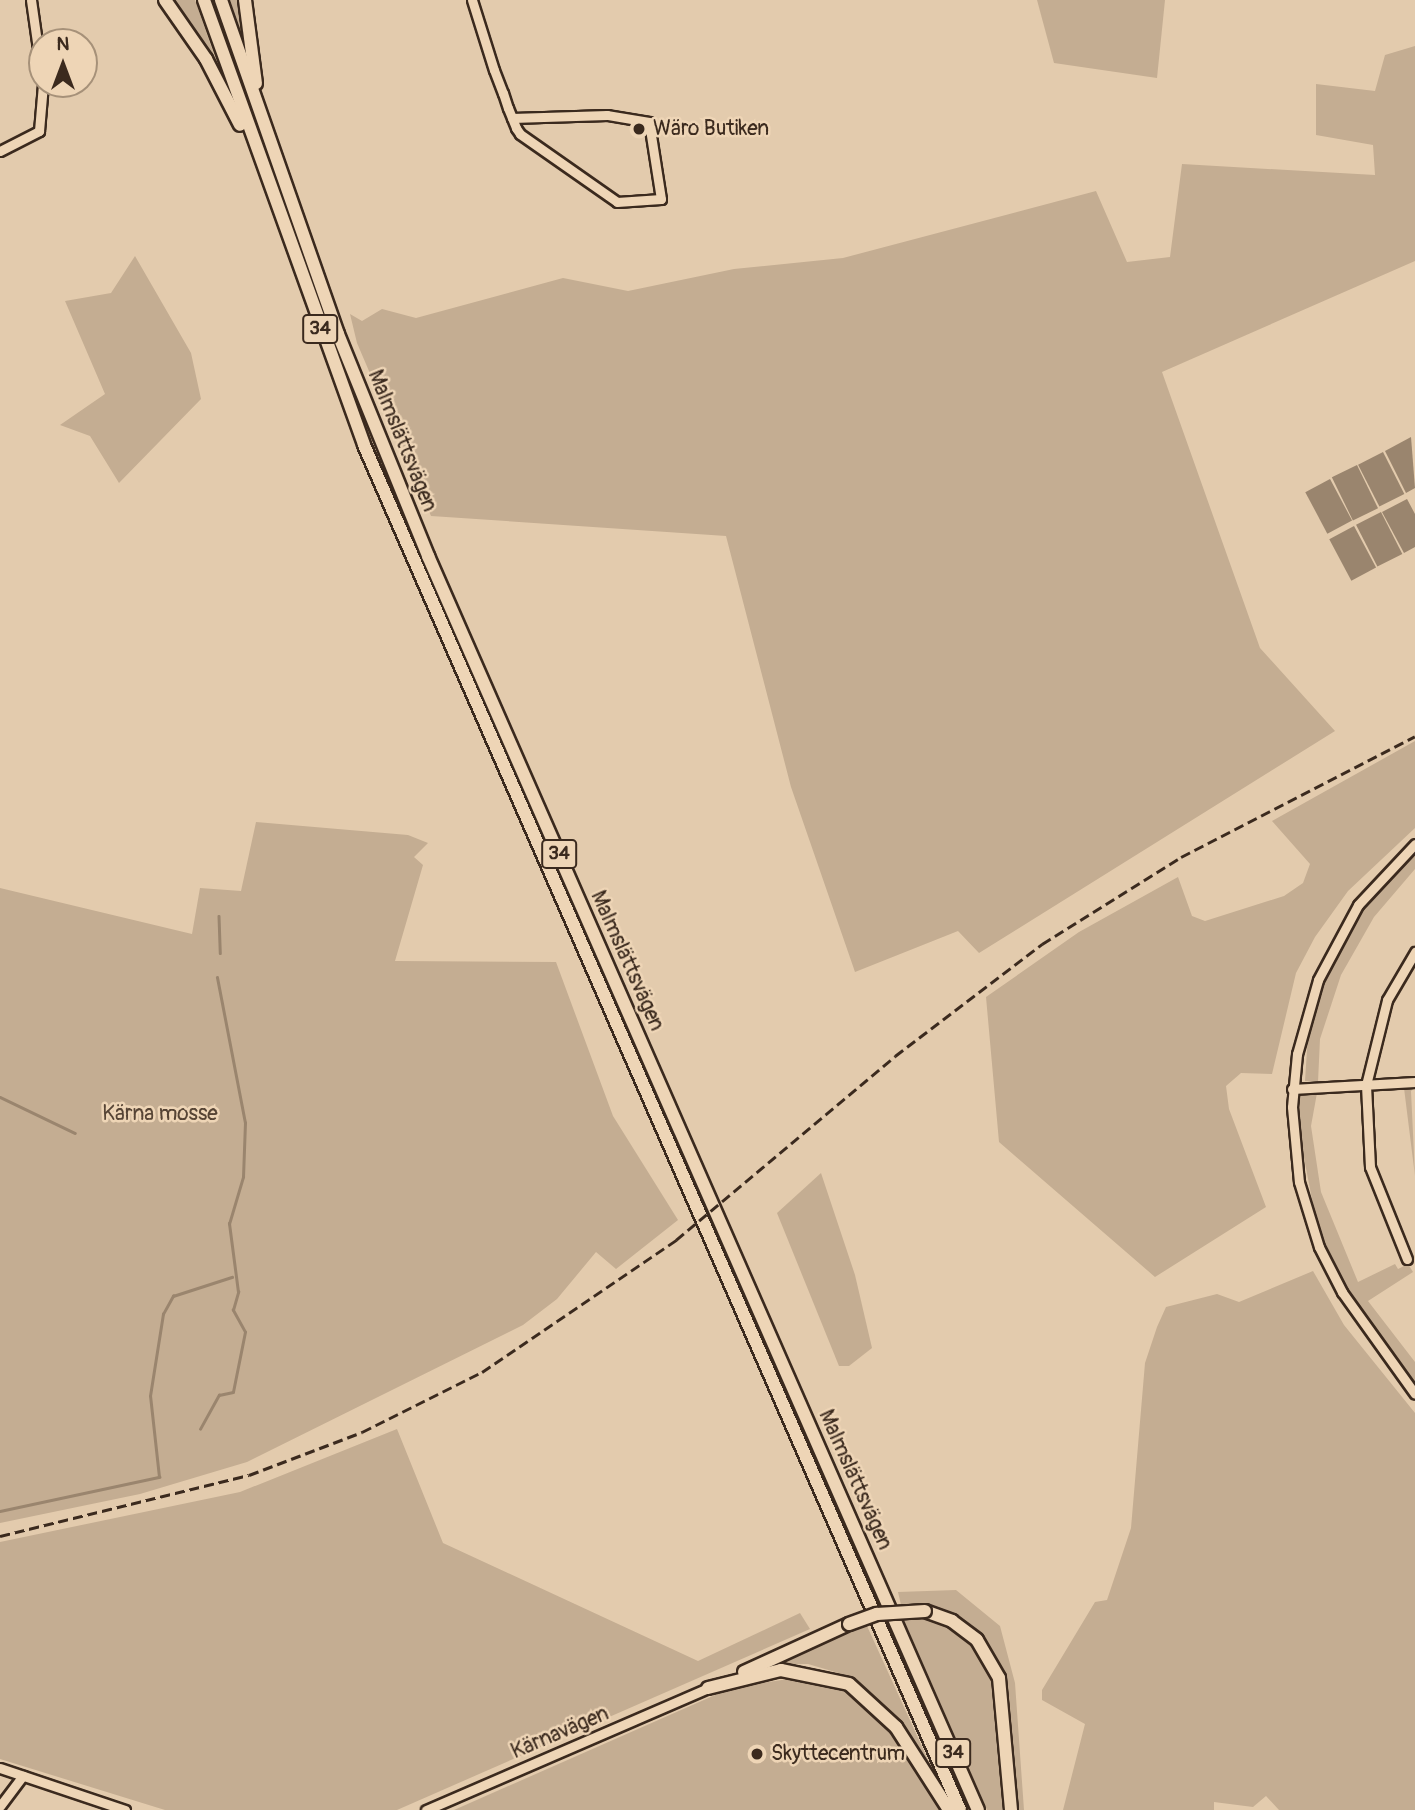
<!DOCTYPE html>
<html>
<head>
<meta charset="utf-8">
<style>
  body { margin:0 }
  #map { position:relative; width:1415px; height:1810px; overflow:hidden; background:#e3cbad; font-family:Pangolin,sans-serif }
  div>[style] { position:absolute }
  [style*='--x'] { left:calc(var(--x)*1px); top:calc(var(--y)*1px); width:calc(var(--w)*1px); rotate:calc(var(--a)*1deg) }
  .green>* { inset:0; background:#c4ad92 }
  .water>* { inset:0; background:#9a856e; transform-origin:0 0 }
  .stream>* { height:2.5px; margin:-1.25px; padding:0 1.25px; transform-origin:1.25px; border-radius:1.25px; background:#9a856e }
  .roads { filter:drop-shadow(2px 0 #3b2a1e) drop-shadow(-2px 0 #3b2a1e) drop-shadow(0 2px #3b2a1e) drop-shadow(0 -2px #3b2a1e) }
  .minor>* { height:9px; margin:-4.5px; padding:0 4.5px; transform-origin:4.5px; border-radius:4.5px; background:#eed5b6 }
  .highway>* { height:12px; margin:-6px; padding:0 6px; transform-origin:6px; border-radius:6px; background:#eed5b6 }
  .rail>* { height:2.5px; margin-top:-1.25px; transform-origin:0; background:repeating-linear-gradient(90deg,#3b2a1e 0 10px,transparent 0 15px) }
  .bridges { filter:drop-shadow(2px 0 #3b2a1e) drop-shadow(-2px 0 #3b2a1e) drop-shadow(0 2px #3b2a1e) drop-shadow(0 -2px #3b2a1e) }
  .highway-bridge>* { height:12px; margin:-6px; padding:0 6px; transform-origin:6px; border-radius:6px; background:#eed5b6 }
  .dots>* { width:19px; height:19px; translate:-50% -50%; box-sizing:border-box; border:4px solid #eed5b6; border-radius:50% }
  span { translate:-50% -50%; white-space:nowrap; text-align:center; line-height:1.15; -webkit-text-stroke:5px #eed5b6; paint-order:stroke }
  .shield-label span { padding:2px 5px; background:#eed5b6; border:2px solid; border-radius:5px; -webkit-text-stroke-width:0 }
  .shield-label { font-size:19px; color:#3b2a1e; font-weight:700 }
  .poi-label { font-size:21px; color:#3b2a1e }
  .left { translate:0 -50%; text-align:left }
  .street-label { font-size:21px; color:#3b2a1e }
  .park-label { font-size:21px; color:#564435 }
  .north { position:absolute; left:28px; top:28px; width:70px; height:70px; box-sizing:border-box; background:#eed5b6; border:2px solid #a69179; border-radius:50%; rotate:0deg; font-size:19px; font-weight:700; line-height:28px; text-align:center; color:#3b2a1e }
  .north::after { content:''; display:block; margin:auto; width:24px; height:32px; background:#3b2a1e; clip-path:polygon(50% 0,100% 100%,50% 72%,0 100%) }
</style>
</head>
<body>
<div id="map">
  <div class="green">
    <div style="clip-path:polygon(171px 0,195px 0,219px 69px,201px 40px)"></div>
    <div style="clip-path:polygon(230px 0,240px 0,245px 39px,243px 40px)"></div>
    <div style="clip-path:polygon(1037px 0,1165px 0,1157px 78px,1054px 63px)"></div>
    <div style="clip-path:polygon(1415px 46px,1415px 261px,1162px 372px,1260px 648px,1335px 731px,979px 953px,958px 931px,855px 972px,791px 787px,726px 536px,431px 516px,357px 343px,350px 314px,362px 321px,382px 309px,416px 318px,563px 278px,628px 291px,734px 269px,843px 258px,1096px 191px,1127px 262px,1170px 257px,1182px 164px,1375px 175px,1373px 145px,1316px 135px,1316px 84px,1375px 91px,1385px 55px)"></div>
    <div style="clip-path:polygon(135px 256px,191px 353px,201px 399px,119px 483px,90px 436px,60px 425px,105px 394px,65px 301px,111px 293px)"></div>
    <div style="clip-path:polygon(1415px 741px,1415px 828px,1348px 891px,1315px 937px,1296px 973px,1272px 1074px,1241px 1073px,1226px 1086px,1229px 1109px,1266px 1207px,1155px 1277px,999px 1142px,986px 997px,1079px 932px,1178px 877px,1192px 916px,1205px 921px,1284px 896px,1303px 883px,1310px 864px,1272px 821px)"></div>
    <div style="clip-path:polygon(256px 822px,408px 835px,428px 843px,414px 857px,423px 865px,395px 961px,556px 962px,613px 1116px,678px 1220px,616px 1269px,596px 1252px,557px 1299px,523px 1325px,247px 1462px,140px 1494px,0 1523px,0 888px,192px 934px,200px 888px,241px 891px)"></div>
    <div style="clip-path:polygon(1415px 851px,1415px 869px,1374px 917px,1341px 975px,1320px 1039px,1318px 1082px,1305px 1081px,1309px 1019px,1337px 951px,1373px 895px)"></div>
    <div style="clip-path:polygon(1415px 1087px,1411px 1091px,1415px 1176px,1404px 1088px)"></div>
    <div style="clip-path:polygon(1317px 1093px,1311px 1126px,1321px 1192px,1358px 1282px,1395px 1264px,1398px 1269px,1408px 1264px,1413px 1272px,1368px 1301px,1415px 1362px,1415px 1384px,1345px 1287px,1317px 1225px,1298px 1127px,1300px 1096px)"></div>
    <div style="clip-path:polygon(821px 1173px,855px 1275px,872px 1348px,849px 1366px,839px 1366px,777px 1213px)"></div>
    <div style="clip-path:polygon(1313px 1271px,1344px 1325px,1415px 1413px,1415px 1810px,1279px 1810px,1266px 1796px,1253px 1807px,1214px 1802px,1214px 1810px,1063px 1810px,1085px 1724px,1042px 1700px,1042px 1690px,1095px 1602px,1107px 1600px,1131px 1528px,1145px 1363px,1157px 1327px,1166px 1307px,1217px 1294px,1239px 1302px)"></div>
    <div style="clip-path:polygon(397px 1429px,443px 1543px,698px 1661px,800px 1613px,810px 1629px,397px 1810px,165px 1810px,0 1759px,0 1542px,240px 1492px)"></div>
    <div style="clip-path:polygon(956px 1590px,1000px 1626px,1015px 1683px,1024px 1810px,1017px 1810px,1009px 1696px,993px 1651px,960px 1618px,901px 1605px,898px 1592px)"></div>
    <div style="clip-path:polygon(902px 1616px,938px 1620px,962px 1634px,984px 1660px,995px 1685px,1006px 1810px,987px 1810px)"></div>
    <div style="clip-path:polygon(867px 1626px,929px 1762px,900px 1721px,852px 1677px,808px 1664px,771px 1664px)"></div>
    <div style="clip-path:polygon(788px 1679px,844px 1688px,883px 1720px,942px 1810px,454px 1810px,731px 1688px)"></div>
  </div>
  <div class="water">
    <div style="clip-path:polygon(1411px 437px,1415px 488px,1406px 493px,1385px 451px)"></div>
    <div style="left:1383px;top:452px;width:47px;height:28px;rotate:63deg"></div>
    <div style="left:1357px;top:465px;width:48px;height:28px;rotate:64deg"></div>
    <div style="left:1330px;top:479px;width:47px;height:28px;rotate:62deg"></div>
    <div style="clip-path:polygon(1407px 499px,1415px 514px,1415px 547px,1404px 553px,1382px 512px)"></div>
    <div style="left:1381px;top:512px;width:47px;height:28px;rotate:63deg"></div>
    <div style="left:1354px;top:526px;width:47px;height:28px;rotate:62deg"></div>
  </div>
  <div class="stream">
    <div style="--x:219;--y:916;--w:37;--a:88"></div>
    <div style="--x:0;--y:1097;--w:83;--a:25.6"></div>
    <div style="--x:200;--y:1429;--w:39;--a:-61"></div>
    <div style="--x:219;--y:1395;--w:14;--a:-12"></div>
    <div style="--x:233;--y:1392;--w:61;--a:-78.7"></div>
    <div style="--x:245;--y:1332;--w:25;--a:-119"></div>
    <div style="--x:233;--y:1310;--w:19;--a:-74"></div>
    <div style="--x:238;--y:1292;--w:69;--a:-97.5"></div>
    <div style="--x:229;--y:1224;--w:49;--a:-73.4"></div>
    <div style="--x:243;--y:1177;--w:54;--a:-87.9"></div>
    <div style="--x:245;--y:1123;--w:148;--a:-100.9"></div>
    <div style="--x:0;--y:1511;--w:163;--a:-12.1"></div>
    <div style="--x:159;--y:1477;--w:81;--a:-96.3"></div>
    <div style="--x:150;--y:1396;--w:83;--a:-81"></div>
    <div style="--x:163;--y:1314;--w:21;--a:-61"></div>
    <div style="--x:173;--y:1296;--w:62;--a:-17.9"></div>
  </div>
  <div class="roads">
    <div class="minor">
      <div style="--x:31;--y:0;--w:78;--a:81.9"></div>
      <div style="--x:472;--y:0;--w:73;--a:72.6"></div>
      <div style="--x:494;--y:70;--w:25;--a:69"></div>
      <div style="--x:503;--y:93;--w:16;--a:72"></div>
      <div style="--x:508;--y:108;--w:22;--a:68"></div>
      <div style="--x:516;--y:128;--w:7;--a:56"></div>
      <div style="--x:520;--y:134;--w:118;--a:35"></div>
      <div style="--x:617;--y:202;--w:44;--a:-3.9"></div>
      <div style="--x:661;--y:199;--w:78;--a:-98.9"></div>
      <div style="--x:649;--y:122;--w:43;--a:-170.5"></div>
      <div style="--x:607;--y:115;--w:95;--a:178.2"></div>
      <div style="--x:0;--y:151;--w:44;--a:-27.1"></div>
      <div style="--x:39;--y:131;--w:47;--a:-85.1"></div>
      <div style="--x:1415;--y:844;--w:83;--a:133.1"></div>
      <div style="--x:1358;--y:905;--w:85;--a:118.1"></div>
      <div style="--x:1318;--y:980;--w:77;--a:105.8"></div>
      <div style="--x:1297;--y:1054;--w:53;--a:95.4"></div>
      <div style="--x:1292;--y:1107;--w:75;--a:84.7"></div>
      <div style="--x:1299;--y:1182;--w:68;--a:72.9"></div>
      <div style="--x:1319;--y:1247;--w:51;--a:62.9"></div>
      <div style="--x:1342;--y:1292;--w:125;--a:54.4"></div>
      <div style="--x:1292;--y:1089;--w:123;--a:-3.3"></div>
      <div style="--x:1407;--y:1259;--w:99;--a:-111.9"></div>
      <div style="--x:1370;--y:1167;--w:82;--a:-92.8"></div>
      <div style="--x:1366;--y:1085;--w:88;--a:-76.1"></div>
      <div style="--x:1387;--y:1000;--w:56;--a:-59.7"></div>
      <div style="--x:0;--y:1768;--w:132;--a:18.6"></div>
      <div style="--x:0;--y:1806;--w:38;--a:-53"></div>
      <div style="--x:426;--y:1810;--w:307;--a:-23.4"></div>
    </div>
    <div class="highway">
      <div style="--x:165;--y:0;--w:72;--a:55.2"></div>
      <div style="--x:206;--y:59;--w:74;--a:62.7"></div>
      <div style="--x:204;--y:0;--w:473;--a:70.2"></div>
      <div style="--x:364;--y:445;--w:1489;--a:66.41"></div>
      <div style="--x:221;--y:0;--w:354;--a:70.7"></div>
      <div style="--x:338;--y:334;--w:240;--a:67.9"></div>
      <div style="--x:428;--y:556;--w:1369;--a:66.32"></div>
      <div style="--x:245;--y:0;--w:84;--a:82.5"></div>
      <div style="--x:925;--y:1611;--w:29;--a:20"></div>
      <div style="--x:952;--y:1621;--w:31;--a:37"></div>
      <div style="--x:977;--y:1640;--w:44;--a:59.9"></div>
      <div style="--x:999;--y:1678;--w:133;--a:84.8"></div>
      <div style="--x:744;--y:1672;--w:115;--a:-24.6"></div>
      <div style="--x:708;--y:1688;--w:75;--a:-13.9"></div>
      <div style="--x:781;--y:1670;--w:69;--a:11.6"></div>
      <div style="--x:849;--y:1684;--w:64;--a:42.5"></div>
      <div style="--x:896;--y:1727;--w:98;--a:57.4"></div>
    </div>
  </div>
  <div class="rail">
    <div style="--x:0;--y:1536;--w:256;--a:-13.8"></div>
    <div style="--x:249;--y:1475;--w:121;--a:-20.8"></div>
    <div style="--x:362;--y:1432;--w:134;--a:-26.6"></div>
    <div style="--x:482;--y:1372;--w:235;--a:-34.2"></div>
    <div style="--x:676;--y:1240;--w:286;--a:-40"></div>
    <div style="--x:895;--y:1056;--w:185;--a:-37.3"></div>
    <div style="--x:1042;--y:944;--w:164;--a:-32"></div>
    <div style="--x:1181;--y:857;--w:263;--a:-27.3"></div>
  </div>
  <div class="bridges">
    <div class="highway-bridge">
      <div style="--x:849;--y:1624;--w:30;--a:-20"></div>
      <div style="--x:877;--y:1614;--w:48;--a:-3.6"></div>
    </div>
  </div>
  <div class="dots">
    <div style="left:639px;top:129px;background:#3b2a1e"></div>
    <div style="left:757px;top:1754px;background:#3b2a1e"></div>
  </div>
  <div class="shield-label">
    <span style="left:320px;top:329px">34</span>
    <span style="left:559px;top:854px">34</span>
    <span style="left:953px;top:1753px">34</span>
  </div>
  <div class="poi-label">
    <span class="left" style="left:653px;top:129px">Wäro Butiken</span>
    <span class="left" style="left:771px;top:1754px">Skyttecentrum</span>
  </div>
  <div class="street-label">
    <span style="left:402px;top:441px;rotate:68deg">Malmslättsvägen</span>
    <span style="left:627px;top:961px;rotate:66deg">Malmslättsvägen</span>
    <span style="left:855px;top:1480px;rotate:66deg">Malmslättsvägen</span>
    <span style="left:560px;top:1733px;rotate:-23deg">Kärnavägen</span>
  </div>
  <div class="park-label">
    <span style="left:160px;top:1114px">Kärna mosse</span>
  </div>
  <div class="north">N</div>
</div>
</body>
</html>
